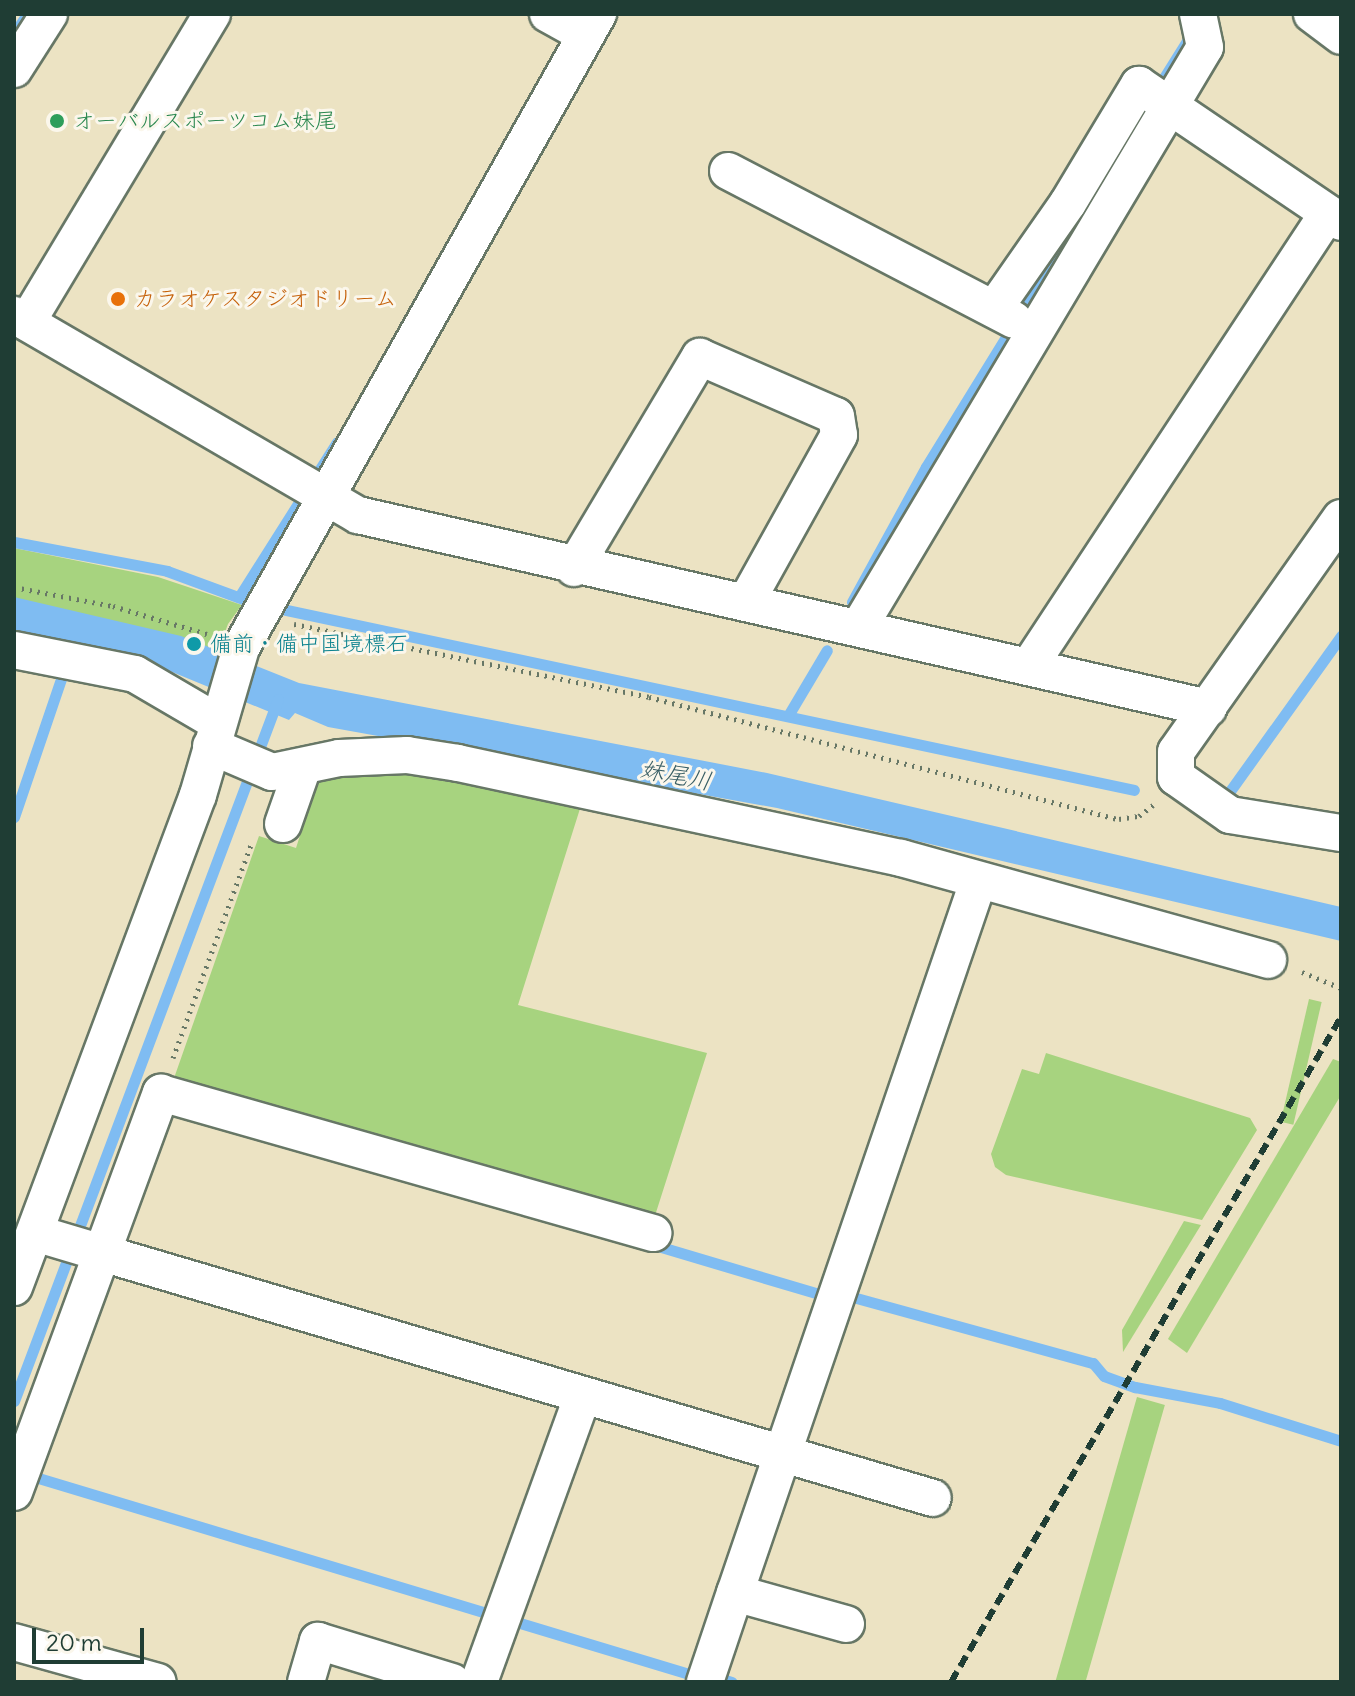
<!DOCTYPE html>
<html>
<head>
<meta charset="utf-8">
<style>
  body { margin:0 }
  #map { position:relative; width:1355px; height:1696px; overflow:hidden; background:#ece3c3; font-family:Delius,"Klee One",sans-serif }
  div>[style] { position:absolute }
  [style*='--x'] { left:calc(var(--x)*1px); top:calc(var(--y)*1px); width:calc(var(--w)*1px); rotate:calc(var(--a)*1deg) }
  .green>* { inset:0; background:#a7d37f; transform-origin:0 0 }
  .water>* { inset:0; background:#7fbcf2 }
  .stream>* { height:11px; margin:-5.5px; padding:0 5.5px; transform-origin:5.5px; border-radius:5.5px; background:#7fbcf2 }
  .path>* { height:5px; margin-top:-2.5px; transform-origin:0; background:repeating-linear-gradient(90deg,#677766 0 2px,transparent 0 8px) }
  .roads { filter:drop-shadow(2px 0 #677766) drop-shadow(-2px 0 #677766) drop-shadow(0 2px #677766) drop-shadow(0 -2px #677766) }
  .minor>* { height:36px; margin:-18px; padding:0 18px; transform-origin:18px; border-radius:18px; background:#fff }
  .rail>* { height:6px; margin-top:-3px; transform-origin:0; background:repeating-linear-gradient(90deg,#1f3d34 0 12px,transparent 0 18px) }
  .dots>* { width:22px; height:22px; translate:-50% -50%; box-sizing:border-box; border:4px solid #fbf7ec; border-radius:50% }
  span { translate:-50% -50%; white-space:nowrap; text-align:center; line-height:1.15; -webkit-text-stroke:6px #fbf7ec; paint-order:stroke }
  .leisure-label { font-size:22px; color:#27864d }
  .left { translate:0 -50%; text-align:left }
  .food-label { font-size:22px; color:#c56008 }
  .culture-label { font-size:22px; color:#0d838f }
  .water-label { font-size:24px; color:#375d64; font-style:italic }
  .frame { position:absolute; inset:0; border:16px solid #1f3d34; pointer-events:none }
  .scale { position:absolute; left:32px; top:1628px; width:112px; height:36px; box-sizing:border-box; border:4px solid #1f3d34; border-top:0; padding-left:10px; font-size:24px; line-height:28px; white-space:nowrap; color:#1f3d34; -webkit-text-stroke:6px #fbf7ec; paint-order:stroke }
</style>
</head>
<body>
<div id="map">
  <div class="green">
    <div style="clip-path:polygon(14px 548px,158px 577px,242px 605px,228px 624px,206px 684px,148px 658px,14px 630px)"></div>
    <div style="clip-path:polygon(416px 765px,584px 796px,518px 1005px,707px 1053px,652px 1225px,173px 1081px,259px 836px,296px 848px,319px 776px)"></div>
    <div style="left:1309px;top:999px;width:13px;height:126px;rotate:13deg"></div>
    <div style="clip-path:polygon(1046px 1053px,1250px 1118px,1257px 1130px,1202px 1220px,1006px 1175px,995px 1167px,991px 1154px,1022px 1069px,1039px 1074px)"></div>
    <div style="clip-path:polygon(1333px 1059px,1341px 1062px,1341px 1095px,1187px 1353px,1168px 1339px)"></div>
    <div style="clip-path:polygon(1184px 1221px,1201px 1225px,1123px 1352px,1122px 1330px)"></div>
    <div style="left:1137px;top:1397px;width:29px;height:333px;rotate:16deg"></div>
  </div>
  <div class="water">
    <div style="clip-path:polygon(14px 597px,181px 636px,299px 683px,767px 773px,1341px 907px,1341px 941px,777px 808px,328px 727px,295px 713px,289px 720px,143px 660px,14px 633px)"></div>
  </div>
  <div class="stream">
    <div style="--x:14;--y:34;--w:24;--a:-57"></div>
    <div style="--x:1157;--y:89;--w:66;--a:-58"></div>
    <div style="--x:14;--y:542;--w:156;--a:10.7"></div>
    <div style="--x:167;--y:571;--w:84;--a:20.2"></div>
    <div style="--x:239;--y:597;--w:183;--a:-57.7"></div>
    <div style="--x:852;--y:602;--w:154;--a:-61.3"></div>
    <div style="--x:926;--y:467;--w:309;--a:-58.4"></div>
    <div style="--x:277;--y:608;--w:876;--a:11.99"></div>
    <div style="--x:789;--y:714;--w:74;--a:-59.3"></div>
    <div style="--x:1230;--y:791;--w:191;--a:-54.4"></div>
    <div style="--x:14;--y:817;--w:146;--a:-71.2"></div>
    <div style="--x:651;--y:1244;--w:178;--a:16.6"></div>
    <div style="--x:849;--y:1296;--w:253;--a:15.4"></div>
    <div style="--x:1093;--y:1363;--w:17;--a:50"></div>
    <div style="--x:1104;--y:1376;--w:33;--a:20"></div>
    <div style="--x:1135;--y:1387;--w:86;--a:10.7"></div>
    <div style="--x:1220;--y:1403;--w:127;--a:17.4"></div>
    <div style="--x:14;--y:1401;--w:750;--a:-69.39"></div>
    <div style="--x:35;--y:1477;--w:683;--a:16.76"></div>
    <div style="--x:722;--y:1679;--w:10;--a:17"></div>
  </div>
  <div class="path">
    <div style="--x:14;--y:587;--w:101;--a:10.9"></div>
    <div style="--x:113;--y:606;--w:98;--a:16.6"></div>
    <div style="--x:294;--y:624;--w:362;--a:11.6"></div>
    <div style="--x:649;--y:697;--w:486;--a:14.6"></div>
    <div style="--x:1119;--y:819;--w:20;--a:-9"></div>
    <div style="--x:1139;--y:816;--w:18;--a:-38"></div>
    <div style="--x:1302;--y:972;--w:42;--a:22.3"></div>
    <div style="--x:173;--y:1058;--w:230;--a:-69.9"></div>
  </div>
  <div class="roads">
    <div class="minor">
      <div style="--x:548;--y:14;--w:43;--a:28.9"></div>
      <div style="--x:1312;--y:14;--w:36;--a:37"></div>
      <div style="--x:14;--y:69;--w:65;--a:-57.5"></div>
      <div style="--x:728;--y:171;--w:322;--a:27.5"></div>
      <div style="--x:994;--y:309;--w:129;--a:-55.1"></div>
      <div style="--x:1068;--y:203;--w:138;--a:-59"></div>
      <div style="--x:1139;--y:85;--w:244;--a:34.1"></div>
      <div style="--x:14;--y:315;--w:398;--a:30.2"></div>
      <div style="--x:358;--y:515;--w:872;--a:12.79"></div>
      <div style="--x:27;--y:322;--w:359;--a:-59"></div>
      <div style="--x:1341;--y:518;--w:286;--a:125.2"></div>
      <div style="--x:1176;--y:752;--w:25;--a:90"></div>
      <div style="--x:1176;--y:777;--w:66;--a:35.1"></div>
      <div style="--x:1230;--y:815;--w:112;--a:9.2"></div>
      <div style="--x:574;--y:568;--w:246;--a:-59.2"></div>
      <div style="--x:700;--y:357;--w:148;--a:23.5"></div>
      <div style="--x:836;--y:416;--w:19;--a:81"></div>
      <div style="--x:839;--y:435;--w:191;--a:119.1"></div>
      <div style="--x:859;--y:627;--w:675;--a:-59.18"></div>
      <div style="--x:1205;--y:47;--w:34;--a:-102"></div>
      <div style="--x:14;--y:650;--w:123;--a:11.2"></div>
      <div style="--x:135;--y:674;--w:95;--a:30.3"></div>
      <div style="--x:1030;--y:665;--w:541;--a:-56.6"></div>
      <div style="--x:211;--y:746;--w:66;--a:23.1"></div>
      <div style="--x:272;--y:772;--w:68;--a:-11.8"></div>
      <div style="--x:339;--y:758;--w:68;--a:-2.5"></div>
      <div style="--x:407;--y:755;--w:52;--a:8.9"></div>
      <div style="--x:458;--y:763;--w:453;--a:12.1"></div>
      <div style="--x:901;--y:858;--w:381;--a:15.5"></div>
      <div style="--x:283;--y:824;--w:60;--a:-70.7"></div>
      <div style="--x:35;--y:1233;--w:70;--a:16.6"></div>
      <div style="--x:102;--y:1253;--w:171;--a:-69.8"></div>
      <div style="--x:161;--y:1093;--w:512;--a:15.88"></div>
      <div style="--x:14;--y:1287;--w:525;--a:-69.5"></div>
      <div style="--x:198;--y:795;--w:153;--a:-73.7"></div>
      <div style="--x:241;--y:648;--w:728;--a:-60.62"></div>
      <div style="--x:14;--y:1492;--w:255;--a:-69.8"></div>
      <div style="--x:102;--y:1253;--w:866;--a:16.43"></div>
      <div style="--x:846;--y:1624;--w:115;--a:-164.4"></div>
      <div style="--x:735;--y:1593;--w:751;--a:-71.13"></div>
      <div style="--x:14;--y:1642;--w:149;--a:15.5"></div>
      <div style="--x:306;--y:1682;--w:43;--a:-73.7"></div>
      <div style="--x:318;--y:1641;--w:140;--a:17"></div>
      <div style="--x:479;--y:1682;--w:305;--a:-70.1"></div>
      <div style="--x:705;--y:1682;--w:94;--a:-71.4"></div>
    </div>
  </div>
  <div class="rail">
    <div style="--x:951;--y:1682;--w:771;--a:-59.61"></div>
  </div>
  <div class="dots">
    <div style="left:57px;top:121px;background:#2e9e5b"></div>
    <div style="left:118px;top:299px;background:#e8710a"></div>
    <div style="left:194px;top:644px;background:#0f9aa8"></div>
  </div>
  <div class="leisure-label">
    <span class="left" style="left:73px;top:121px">オーバルスポーツコム妹尾</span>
  </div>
  <div class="food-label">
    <span class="left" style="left:134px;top:299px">カラオケスタジオドリーム</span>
  </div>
  <div class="culture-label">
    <span class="left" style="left:210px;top:644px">備前・備中国境標石</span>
  </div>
  <div class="water-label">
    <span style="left:676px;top:775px;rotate:11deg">妹尾川</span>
  </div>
  <div class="frame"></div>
  <div class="scale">20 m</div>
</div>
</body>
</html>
